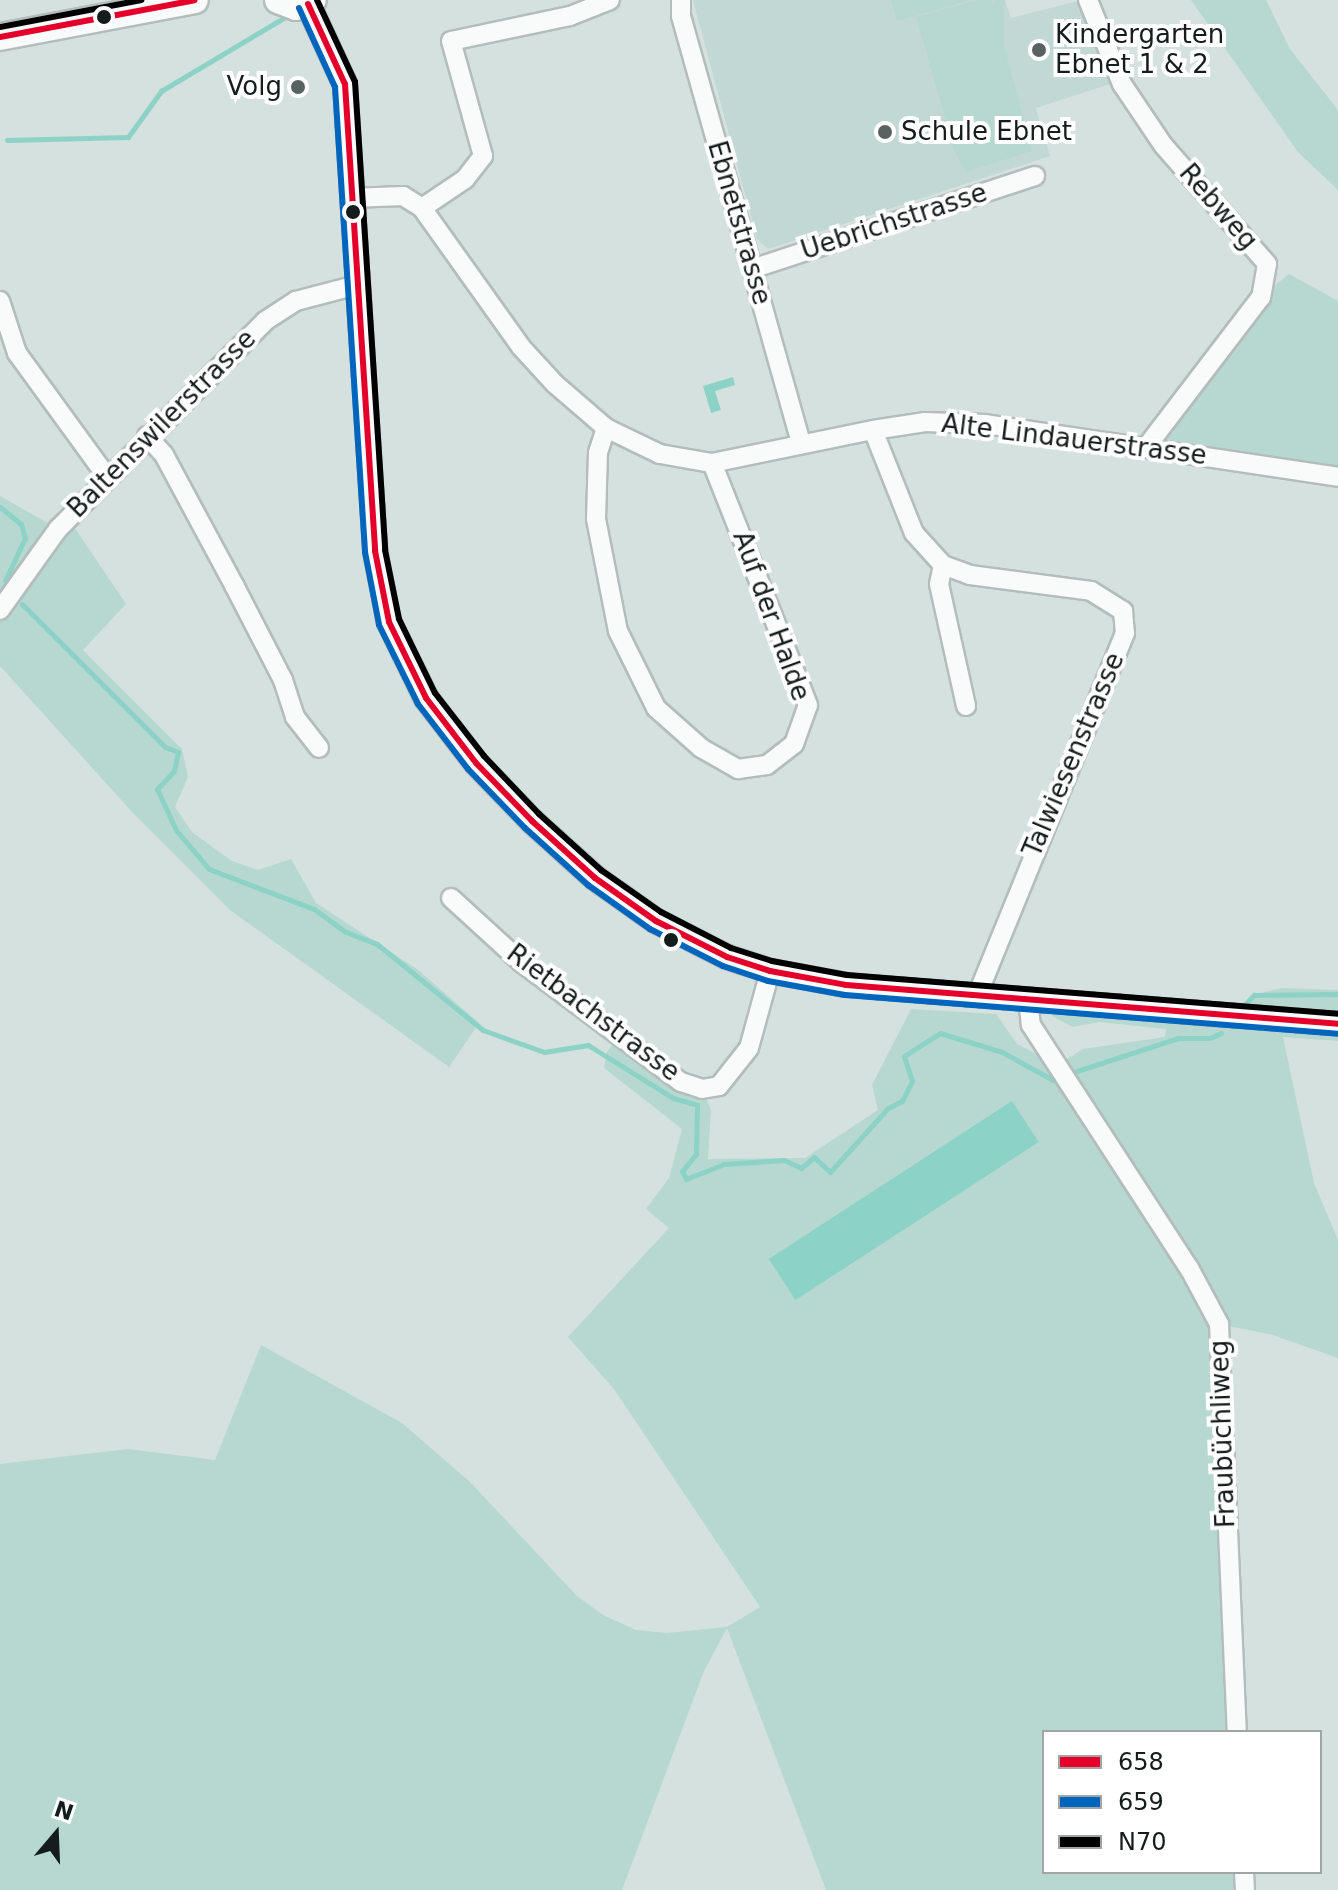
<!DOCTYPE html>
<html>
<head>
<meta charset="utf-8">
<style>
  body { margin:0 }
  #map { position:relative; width:1338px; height:1890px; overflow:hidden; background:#d4e1de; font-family:"DejaVu Sans",sans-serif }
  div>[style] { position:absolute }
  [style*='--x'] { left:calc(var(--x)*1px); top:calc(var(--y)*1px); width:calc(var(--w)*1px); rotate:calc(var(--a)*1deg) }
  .built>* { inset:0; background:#c2d8d4 }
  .green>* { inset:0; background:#b6d8d1; transform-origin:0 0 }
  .water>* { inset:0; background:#8dd2c7; transform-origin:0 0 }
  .stream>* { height:5px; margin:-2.5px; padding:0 2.5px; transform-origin:2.5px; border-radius:2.5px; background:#8dd2c7 }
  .roads { filter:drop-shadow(2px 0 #b3bdbb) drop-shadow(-2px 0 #b3bdbb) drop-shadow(0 2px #b3bdbb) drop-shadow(0 -2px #b3bdbb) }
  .minor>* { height:18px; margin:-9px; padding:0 9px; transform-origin:9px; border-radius:9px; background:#f9fafa }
  .tertiary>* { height:22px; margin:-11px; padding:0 11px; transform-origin:11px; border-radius:11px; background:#f9fafa }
  .secondary>* { height:26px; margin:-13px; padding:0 13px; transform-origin:13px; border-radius:13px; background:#f9fafa }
  .bus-1>* { height:6px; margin:-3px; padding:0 3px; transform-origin:3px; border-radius:3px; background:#e4002b }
  .bus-2>* { height:6px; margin:-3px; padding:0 3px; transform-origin:3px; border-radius:3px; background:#0065bd }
  .bus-3>* { height:6px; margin:-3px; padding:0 3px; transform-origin:3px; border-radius:3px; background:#000 }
  .dots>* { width:22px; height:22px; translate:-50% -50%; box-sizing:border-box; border:4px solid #fff; border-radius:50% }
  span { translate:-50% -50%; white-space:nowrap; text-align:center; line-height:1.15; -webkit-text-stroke:8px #fff; paint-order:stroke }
  .poi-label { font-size:26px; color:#151d1c }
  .left { translate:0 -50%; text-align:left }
  .right { translate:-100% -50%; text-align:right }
  .street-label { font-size:26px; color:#151d1c }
  .legend { position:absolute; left:1042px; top:1730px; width:280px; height:144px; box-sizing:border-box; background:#fff; border:2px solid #a1a5a4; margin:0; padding:10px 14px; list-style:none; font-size:24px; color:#151d1c }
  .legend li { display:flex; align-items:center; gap:16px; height:40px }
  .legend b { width:40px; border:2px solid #a1a5a4 }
  .north { position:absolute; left:16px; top:1794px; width:80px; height:80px; -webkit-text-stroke:6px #fff; paint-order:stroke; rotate:19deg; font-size:22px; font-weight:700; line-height:32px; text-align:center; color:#151d1c }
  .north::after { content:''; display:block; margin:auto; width:28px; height:36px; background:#151d1c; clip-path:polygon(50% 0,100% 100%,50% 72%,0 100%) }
</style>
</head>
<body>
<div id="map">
  <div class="built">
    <div style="clip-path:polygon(693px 0,1005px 0,1011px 18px,1082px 0,1116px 82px,1036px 108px,1050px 156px,768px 249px,757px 239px)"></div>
  </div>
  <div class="green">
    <div style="clip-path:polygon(891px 0,971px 0,897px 21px)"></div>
    <div style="clip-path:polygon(977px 0,992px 0,1032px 151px,966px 172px,955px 152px,916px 17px)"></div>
    <div style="left:994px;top:0;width:10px;height:158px"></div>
    <div style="clip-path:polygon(1191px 0,1266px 0,1290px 49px,1338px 110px,1338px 190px,1298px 152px)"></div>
    <div style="clip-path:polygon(1289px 274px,1338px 301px,1338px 477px,1148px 445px,1261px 297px)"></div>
    <div style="clip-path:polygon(0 496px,58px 529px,68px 518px,126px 604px,83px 650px,182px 749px,188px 777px,175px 807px,192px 832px,232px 861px,258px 870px,291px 859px,316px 903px,417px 969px,479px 1023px,449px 1067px,230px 910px,133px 813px,0 666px)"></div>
    <div style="clip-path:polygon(1281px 988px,1338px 990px,1338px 1041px,1283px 1037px,1314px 1183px,1338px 1240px,1338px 1358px,1273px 1335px,1219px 1324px,1237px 1732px,1044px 1732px,1044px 1872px,1244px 1872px,1245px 1890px,826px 1890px,727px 1628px,704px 1671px,622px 1890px,0 1890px,0 1464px,128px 1449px,215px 1460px,261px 1345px,402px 1423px,470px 1482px,577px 1596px,603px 1615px,636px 1630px,667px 1633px,727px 1627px,760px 1607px,614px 1389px,568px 1337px,669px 1228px,646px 1209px,669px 1178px,682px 1129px,604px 1068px,607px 1052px,620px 1035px,702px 1089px,711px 1110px,708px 1159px,805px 1158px,878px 1110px,872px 1085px,911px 1009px,996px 1014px,1017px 1044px,1058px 1065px,1083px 1049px,1165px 1037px,1166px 1029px,1099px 1022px,1073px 1027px,1052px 1016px,1059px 1001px,1243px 1006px,1254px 995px)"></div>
  </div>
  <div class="water">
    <div style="clip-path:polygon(733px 377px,735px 385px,715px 391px,721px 410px,711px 413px,703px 386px)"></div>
    <div style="left:1012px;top:1101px;width:49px;height:290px;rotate:57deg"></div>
  </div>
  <div class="stream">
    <div style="--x:7;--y:140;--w:121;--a:-1.4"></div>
    <div style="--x:128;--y:137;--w:57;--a:-54.3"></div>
    <div style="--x:161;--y:91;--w:144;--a:-30.8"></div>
    <div style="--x:0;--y:507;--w:27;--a:39"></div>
    <div style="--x:21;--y:524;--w:15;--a:74"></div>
    <div style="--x:25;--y:538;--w:47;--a:114.9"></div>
    <div style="--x:22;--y:604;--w:202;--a:45"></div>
    <div style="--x:165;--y:747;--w:14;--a:21"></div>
    <div style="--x:178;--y:752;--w:19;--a:102"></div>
    <div style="--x:174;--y:771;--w:25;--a:133"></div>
    <div style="--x:157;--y:789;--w:45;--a:65.1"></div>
    <div style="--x:176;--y:830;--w:51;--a:49.8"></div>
    <div style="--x:209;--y:869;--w:112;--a:20.9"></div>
    <div style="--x:314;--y:909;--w:39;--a:36"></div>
    <div style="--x:346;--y:932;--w:33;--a:21"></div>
    <div style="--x:377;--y:944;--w:136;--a:39.1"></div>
    <div style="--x:483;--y:1030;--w:65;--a:19.8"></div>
    <div style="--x:544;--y:1052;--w:45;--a:-9"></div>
    <div style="--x:588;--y:1045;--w:100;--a:31.9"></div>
    <div style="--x:673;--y:1098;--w:25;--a:16"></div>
    <div style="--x:697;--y:1105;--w:49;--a:91.2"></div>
    <div style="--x:696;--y:1154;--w:22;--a:129"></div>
    <div style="--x:682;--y:1171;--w:9;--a:63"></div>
    <div style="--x:686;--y:1179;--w:41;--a:-21.5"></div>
    <div style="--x:724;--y:1164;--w:60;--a:-3.8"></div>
    <div style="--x:784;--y:1160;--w:19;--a:25"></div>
    <div style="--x:801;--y:1168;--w:17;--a:-40"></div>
    <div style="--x:814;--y:1157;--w:22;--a:43"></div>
    <div style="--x:830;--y:1172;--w:86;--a:-47.8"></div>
    <div style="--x:888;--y:1108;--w:16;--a:-27"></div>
    <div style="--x:902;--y:1101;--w:22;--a:-63"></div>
    <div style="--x:912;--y:1081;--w:26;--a:-108"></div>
    <div style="--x:904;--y:1056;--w:43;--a:-32.6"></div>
    <div style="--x:940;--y:1033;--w:65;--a:17"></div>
    <div style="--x:1002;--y:1052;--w:58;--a:28.8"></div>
    <div style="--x:1243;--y:1006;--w:16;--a:-45"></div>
    <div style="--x:1254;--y:995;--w:84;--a:-0.7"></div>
    <div style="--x:1071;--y:1073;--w:113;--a:-18.1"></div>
    <div style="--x:1178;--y:1038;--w:32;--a:0"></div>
    <div style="--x:1210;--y:1038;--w:12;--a:-24"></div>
  </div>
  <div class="roads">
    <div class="minor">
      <div style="--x:681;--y:0;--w:16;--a:90"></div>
      <div style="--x:681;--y:16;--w:445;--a:74.3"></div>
      <div style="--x:1088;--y:0;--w:91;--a:68"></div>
      <div style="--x:1122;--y:84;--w:73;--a:56.1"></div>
      <div style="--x:1163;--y:145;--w:158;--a:48.8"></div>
      <div style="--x:1267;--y:264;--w:34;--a:100"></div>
      <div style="--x:1261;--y:297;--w:186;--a:127.4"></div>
      <div style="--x:351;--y:198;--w:52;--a:-2.2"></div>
      <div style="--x:403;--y:196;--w:22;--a:32"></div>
      <div style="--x:422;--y:208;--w:171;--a:54.5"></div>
      <div style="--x:521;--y:347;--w:50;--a:47.4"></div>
      <div style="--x:555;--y:384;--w:67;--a:40.8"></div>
      <div style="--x:606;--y:428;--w:60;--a:25.7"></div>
      <div style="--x:660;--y:454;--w:53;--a:9.8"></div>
      <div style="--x:712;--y:463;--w:164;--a:-11.6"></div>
      <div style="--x:873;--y:430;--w:53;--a:-8.7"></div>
      <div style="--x:925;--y:422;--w:60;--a:1.9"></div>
      <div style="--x:985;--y:424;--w:357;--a:8.5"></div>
      <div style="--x:422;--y:208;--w:52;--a:-34"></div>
      <div style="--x:465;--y:179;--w:29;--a:-52"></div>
      <div style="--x:483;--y:156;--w:119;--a:-105.5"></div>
      <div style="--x:451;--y:41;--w:122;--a:-11.9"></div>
      <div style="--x:570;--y:16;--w:43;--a:-21.8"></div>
      <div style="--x:752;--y:269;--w:298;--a:-18.2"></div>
      <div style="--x:0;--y:301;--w:55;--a:71.9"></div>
      <div style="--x:17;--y:353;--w:153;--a:54"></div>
      <div style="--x:606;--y:428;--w:25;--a:108"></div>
      <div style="--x:598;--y:452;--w:67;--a:91.7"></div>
      <div style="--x:596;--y:519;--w:114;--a:78.9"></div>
      <div style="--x:618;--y:631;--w:86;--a:63.7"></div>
      <div style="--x:656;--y:708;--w:60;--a:41.6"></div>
      <div style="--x:701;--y:748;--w:43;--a:29.6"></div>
      <div style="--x:738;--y:769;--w:29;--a:-8"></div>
      <div style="--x:767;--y:765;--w:34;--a:-38"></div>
      <div style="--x:794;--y:744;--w:41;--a:-70.3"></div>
      <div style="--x:808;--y:705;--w:260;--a:-111.6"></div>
      <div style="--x:873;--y:430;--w:111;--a:68.3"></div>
      <div style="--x:914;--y:533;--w:43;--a:47.8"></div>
      <div style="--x:943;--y:565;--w:29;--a:20"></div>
      <div style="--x:970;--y:575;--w:122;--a:7.5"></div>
      <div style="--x:1091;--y:591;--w:38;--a:32"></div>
      <div style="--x:1123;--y:611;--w:22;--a:85"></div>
      <div style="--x:1125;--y:633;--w:390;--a:112.2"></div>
      <div style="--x:147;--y:436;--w:25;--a:48"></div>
      <div style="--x:164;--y:455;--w:148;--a:61.7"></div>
      <div style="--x:234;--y:585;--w:107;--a:62.7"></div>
      <div style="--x:283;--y:680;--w:39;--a:72"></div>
      <div style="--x:295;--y:717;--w:39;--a:52"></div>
      <div style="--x:943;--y:565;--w:19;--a:102"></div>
      <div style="--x:939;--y:584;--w:125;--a:77.5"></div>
      <div style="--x:0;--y:610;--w:100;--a:-54.4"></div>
      <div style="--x:58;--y:529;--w:293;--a:-45.1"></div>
      <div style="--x:265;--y:321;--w:37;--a:-33"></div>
      <div style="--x:296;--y:301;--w:63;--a:-14.7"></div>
      <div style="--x:451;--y:898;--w:95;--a:42.4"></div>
      <div style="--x:521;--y:962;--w:200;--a:36.9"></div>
      <div style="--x:681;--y:1082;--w:22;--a:18"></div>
      <div style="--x:702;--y:1089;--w:17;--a:-10"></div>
      <div style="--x:719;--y:1086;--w:48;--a:-51.7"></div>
      <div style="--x:749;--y:1048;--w:80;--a:-74.7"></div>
      <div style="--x:1028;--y:998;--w:27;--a:84"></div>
      <div style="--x:1031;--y:1025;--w:290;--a:57"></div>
      <div style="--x:1189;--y:1268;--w:64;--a:61.8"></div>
      <div style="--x:1219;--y:1324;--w:408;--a:87.5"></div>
      <div style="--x:1244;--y:1872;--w:18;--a:87"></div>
    </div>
    <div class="tertiary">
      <div style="--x:308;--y:4;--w:88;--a:65.2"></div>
      <div style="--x:345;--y:84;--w:468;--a:86.3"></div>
      <div style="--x:375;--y:551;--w:72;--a:78.8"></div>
      <div style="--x:389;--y:622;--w:85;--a:64"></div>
      <div style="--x:426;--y:698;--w:82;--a:52.4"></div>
      <div style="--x:476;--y:763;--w:81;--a:46"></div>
      <div style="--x:532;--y:821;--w:85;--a:42.1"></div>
      <div style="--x:595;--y:878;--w:75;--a:35.2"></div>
      <div style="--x:656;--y:921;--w:80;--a:26.9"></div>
      <div style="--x:727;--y:957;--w:45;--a:18"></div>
      <div style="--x:770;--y:971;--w:77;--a:10.4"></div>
      <div style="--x:846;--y:985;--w:494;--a:4.5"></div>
    </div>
    <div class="secondary">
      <div style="--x:278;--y:0;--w:19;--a:21"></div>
      <div style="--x:296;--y:7;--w:18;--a:-22"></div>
      <div style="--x:0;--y:37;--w:198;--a:-10.7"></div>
    </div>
  </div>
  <div class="bus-1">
    <div style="--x:308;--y:4;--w:88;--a:65.2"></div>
    <div style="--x:345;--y:84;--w:468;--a:86.3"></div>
    <div style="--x:375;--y:551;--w:72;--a:78.8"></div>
    <div style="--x:389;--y:622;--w:85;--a:64"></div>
    <div style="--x:426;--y:698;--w:82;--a:52.4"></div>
    <div style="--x:476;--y:763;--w:81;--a:46"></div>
    <div style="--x:532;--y:821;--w:85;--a:42.1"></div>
    <div style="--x:595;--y:878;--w:75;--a:35.2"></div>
    <div style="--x:656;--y:921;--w:80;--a:26.9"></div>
    <div style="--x:727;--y:957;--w:45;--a:18"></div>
    <div style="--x:770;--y:971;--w:77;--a:10.4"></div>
    <div style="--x:846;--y:985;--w:494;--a:4.5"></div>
    <div style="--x:0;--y:37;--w:198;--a:-10.7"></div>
  </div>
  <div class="bus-2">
    <div style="--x:299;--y:8;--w:87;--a:65.5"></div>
    <div style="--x:335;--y:87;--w:466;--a:86.3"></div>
    <div style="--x:365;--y:552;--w:74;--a:79.1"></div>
    <div style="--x:379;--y:625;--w:88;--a:63.7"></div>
    <div style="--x:418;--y:704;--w:82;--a:52.4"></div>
    <div style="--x:468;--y:769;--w:82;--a:46"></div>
    <div style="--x:525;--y:828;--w:85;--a:42.1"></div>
    <div style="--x:588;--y:885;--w:76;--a:35.4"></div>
    <div style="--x:650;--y:929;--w:82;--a:26.9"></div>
    <div style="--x:723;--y:966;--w:47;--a:18.4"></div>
    <div style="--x:768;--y:981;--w:78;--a:10.3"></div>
    <div style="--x:845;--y:995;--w:494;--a:4.5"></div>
  </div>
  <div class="bus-3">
    <div style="--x:317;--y:0;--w:90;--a:65.1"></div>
    <div style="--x:355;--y:82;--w:469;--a:86.3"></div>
    <div style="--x:385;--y:550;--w:70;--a:78.5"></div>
    <div style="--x:399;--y:619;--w:82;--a:64.1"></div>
    <div style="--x:435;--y:693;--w:80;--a:52.1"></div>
    <div style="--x:484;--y:756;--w:80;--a:46.5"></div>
    <div style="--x:539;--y:814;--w:84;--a:42.1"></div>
    <div style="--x:601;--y:870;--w:73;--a:35"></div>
    <div style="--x:661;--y:912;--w:79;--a:27.2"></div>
    <div style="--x:731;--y:948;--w:43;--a:17.6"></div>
    <div style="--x:772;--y:961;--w:76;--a:10.6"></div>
    <div style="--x:847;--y:975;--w:493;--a:4.5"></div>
    <div style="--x:0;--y:27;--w:144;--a:-10.8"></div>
  </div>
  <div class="dots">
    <div style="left:104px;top:17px;background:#151d1c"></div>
    <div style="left:1039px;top:50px;background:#586260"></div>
    <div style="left:298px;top:87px;background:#586260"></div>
    <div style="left:885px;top:132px;background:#586260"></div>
    <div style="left:353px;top:212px;background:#151d1c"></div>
    <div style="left:671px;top:940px;background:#151d1c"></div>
  </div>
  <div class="poi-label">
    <span class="left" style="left:1055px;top:50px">Kindergarten<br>Ebnet 1 &amp; 2</span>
    <span class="right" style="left:282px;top:87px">Volg</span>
    <span class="left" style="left:901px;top:132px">Schule Ebnet</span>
  </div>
  <div class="street-label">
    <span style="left:1218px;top:207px;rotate:49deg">Rebweg</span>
    <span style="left:894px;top:222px;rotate:-18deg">Uebrichstrasse</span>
    <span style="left:739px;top:223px;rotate:74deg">Ebnetstrasse</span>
    <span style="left:162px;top:424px;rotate:-45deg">Baltenswilerstrasse</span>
    <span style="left:1074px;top:440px;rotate:7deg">Alte Lindauerstrasse</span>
    <span style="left:771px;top:616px;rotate:70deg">Auf der Halde</span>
    <span style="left:1074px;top:755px;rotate:-67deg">Talwiesenstrasse</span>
    <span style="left:593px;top:1013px;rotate:37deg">Rietbachstrasse</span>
    <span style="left:1223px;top:1434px;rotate:-92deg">Fraubüchliweg</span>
  </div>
  <ul class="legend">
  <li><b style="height:10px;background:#e4002b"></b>658</li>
  <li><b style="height:10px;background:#0065bd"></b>659</li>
  <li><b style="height:10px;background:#000"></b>N70</li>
  </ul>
  <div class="north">N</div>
</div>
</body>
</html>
